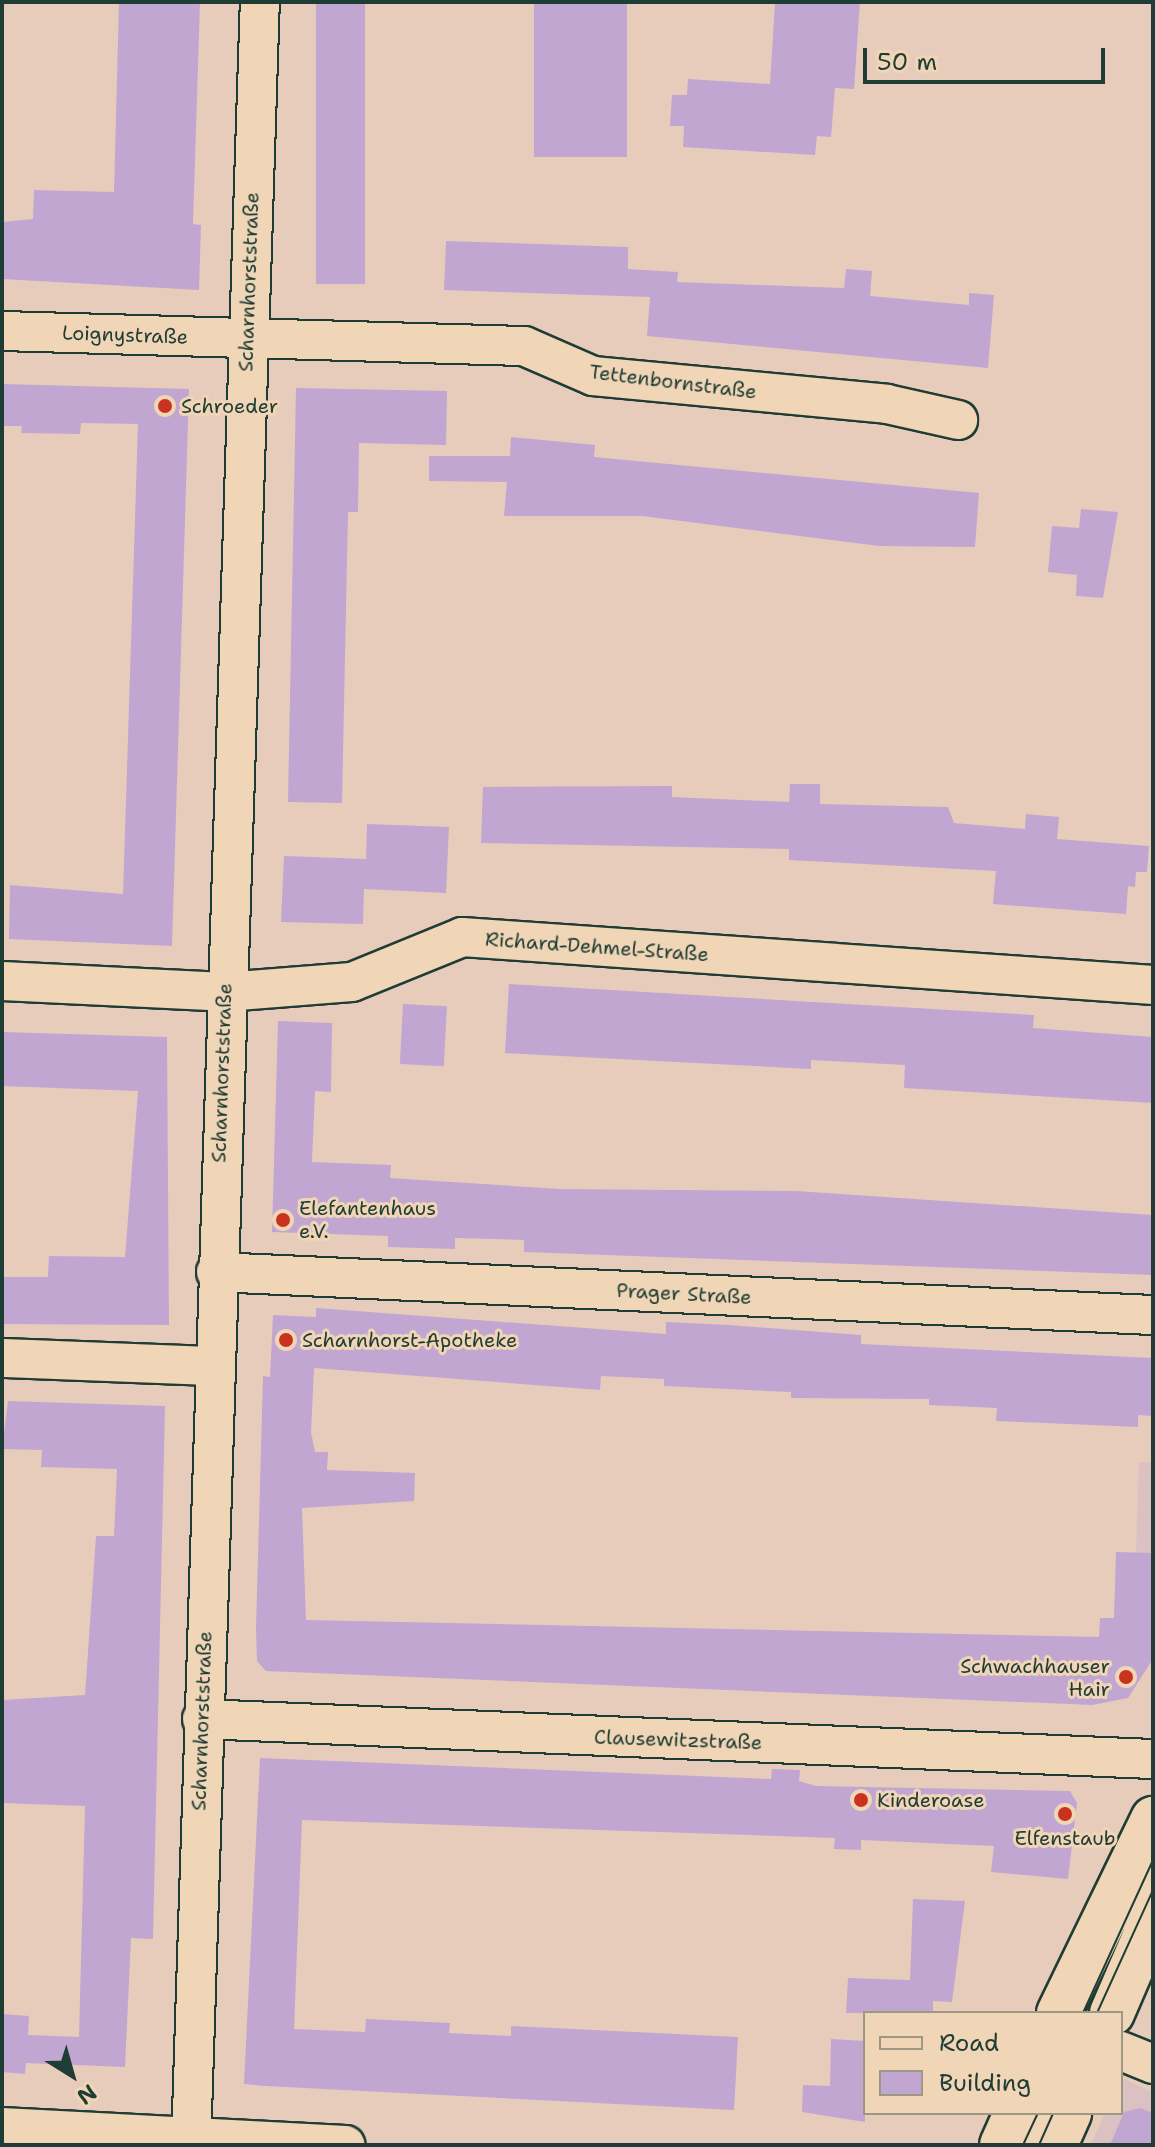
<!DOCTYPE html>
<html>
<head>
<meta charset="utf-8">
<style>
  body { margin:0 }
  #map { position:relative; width:1155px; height:2147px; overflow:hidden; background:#e7ccbc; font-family:"Shantell Sans",sans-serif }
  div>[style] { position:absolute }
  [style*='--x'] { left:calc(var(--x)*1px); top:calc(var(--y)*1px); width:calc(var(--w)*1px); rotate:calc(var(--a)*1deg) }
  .built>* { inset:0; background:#dcc1c3 }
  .building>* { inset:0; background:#c1a6d2; transform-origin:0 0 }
  .roads { filter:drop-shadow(2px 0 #1f3d34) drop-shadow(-2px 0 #1f3d34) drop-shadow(0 2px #1f3d34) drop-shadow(0 -2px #1f3d34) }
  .service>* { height:20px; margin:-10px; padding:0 10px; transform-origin:10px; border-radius:10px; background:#f0d5b7 }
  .minor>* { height:38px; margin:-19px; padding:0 19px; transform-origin:19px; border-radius:19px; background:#f0d5b7 }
  .secondary>* { height:44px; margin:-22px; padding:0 22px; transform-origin:22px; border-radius:22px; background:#f0d5b7 }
  .tram>* { height:2px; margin:-1px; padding:0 1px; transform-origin:1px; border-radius:1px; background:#1f3d34 }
  .dots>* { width:22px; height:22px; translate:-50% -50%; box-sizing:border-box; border:4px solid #f0d5b7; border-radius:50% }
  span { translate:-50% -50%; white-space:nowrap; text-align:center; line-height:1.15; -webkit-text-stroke:6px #f0d5b7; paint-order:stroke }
  .street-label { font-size:20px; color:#1f3d34 }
  .poi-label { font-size:20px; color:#1f3d34 }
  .left { translate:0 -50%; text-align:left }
  .right { translate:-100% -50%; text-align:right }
  .frame { position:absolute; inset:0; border:4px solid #1f3d34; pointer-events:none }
  .legend { position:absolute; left:863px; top:2011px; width:260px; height:104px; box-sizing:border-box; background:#f0d5b7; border:2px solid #9c9883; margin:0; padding:10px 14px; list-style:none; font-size:24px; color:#1f3d34 }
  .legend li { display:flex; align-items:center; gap:16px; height:40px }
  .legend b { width:40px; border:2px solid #9c9883 }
  .north { position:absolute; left:32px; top:2035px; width:80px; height:80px; -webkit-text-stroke:6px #f0d5b7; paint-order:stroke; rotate:143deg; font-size:22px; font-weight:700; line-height:32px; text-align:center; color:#1f3d34 }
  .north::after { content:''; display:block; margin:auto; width:28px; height:36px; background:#1f3d34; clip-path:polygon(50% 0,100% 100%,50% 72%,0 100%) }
  .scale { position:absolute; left:863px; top:48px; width:242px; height:36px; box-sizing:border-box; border:4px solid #1f3d34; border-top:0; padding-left:10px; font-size:24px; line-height:28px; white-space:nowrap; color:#1f3d34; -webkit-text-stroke:6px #f0d5b7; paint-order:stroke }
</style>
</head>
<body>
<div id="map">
  <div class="built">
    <div style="clip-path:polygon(1139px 1462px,1153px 1462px,1153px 1609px,1134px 1609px)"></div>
    <div style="clip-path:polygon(1121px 2078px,1153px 2092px,1153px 2145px,1091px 2145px,1105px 2113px,1121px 2113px)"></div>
  </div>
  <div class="building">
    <div style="clip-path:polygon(119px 2px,200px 2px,193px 224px,201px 225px,199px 290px,2px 279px,2px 222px,33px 219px,34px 190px,114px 192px)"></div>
    <div style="left:316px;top:2px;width:49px;height:282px"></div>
    <div style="left:534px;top:2px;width:93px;height:155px"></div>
    <div style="clip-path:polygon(775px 2px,860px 2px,854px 89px,835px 88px,831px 137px,817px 136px,815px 155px,683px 147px,684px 126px,670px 126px,672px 95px,687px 95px,688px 79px,770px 84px)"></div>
    <div style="clip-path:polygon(446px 241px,628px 247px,628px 269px,678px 272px,677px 282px,844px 288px,846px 269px,872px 271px,870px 296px,969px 305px,969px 293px,994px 295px,988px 368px,647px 336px,650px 297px,444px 290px)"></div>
    <div style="clip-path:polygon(2px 384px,189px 389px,172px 946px,9px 939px,10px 885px,123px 894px,138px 424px,81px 423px,80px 434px,21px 433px,22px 426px,2px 426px)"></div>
    <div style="clip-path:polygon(296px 388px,447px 391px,446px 445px,359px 443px,358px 512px,348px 512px,342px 803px,288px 802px)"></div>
    <div style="clip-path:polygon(511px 437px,595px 445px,594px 457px,979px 493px,975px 547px,879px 546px,642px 516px,504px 516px,507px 482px,429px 481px,429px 456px,510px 456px)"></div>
    <div style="clip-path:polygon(1081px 509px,1118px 512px,1103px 598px,1076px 596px,1077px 575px,1048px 572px,1052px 526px,1079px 528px)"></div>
    <div style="clip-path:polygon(790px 784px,820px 784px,820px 804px,948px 807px,954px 823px,1025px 829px,1026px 814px,1059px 817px,1057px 839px,1149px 846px,1147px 872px,1136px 872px,1135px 887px,1128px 886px,1126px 914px,993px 904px,996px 871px,789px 860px,789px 849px,481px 843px,483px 787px,672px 786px,672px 797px,789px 802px)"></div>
    <div style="clip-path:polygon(367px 824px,449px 827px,446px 893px,364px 889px,363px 924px,281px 922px,284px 856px,366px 859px)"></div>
    <div style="clip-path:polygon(509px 984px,1034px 1015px,1033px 1028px,1153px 1037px,1153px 1103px,904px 1088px,905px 1065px,811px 1060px,811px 1069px,505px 1053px)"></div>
    <div style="left:403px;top:1004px;width:44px;height:60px;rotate:3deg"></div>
    <div style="clip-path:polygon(278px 1021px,332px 1023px,331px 1092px,315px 1091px,312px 1162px,391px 1165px,390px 1178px,559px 1189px,796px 1191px,1153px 1215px,1153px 1275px,524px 1252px,524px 1240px,492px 1239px,455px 1238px,455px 1249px,388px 1247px,388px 1236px,272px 1232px)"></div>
    <div style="clip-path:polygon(2px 1032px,167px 1037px,169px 1325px,2px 1324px,2px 1277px,48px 1277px,49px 1256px,125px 1257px,138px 1091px,2px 1086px)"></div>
    <div style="clip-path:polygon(316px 1308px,666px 1334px,666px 1322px,729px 1325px,861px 1335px,861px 1344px,1153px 1358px,1153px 1416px,1138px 1415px,1138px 1427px,996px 1421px,997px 1408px,929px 1405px,929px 1399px,791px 1398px,791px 1392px,664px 1386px,664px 1379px,601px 1376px,600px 1390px,314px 1368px,311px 1432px,315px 1452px,328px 1452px,327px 1470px,415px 1473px,414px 1501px,302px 1508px,306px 1620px,1099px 1637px,1100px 1618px,1114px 1618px,1116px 1552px,1153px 1553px,1153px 1659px,1128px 1698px,1092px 1705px,266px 1671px,257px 1661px,256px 1629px,263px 1376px,270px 1377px,273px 1315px,316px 1317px)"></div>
    <div style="clip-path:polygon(8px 1401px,165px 1406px,153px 1939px,131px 1938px,125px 2067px,26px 2063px,25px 2074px,2px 2072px,2px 2014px,29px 2016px,28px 2035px,79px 2037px,85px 1806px,2px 1803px,2px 1700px,85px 1695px,96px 1536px,114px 1536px,117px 1469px,41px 1467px,42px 1450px,2px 1449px)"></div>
    <div style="clip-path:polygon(260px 1758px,771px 1779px,772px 1769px,800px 1770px,799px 1781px,816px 1786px,1070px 1791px,1077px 1803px,1068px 1879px,991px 1872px,994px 1846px,861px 1840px,861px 1850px,834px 1849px,835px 1838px,302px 1820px,294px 2029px,365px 2032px,366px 2019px,450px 2023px,449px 2033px,511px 2036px,511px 2026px,738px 2037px,734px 2110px,266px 2086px,244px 2084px)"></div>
    <div style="clip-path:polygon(913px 1899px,965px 1901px,952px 2002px,933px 2001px,933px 2013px,846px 2013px,848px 1978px,910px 1980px)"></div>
    <div style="clip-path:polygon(831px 2039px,865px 2041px,865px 2122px,802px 2112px,803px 2085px,830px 2086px)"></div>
    <div style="clip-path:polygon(1140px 2108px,1153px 2113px,1153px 2145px,1110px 2145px,1124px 2112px)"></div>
  </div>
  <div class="roads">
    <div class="service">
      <div style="--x:1131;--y:1922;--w:51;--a:-64.4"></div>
      <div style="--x:1030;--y:2145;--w:35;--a:-65"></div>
    </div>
    <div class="minor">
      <div style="--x:2;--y:331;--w:522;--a:1.65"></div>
      <div style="--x:524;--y:346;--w:75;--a:23.5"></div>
      <div style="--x:593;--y:376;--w:295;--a:5.4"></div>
      <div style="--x:887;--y:404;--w:73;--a:12.7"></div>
      <div style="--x:2;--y:981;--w:223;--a:2.8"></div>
      <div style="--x:225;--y:992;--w:127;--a:-4.5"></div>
      <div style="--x:352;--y:982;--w:119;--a:-22.2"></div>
      <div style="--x:462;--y:937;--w:693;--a:3.97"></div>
      <div style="--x:216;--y:1272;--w:938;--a:2.63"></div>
      <div style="--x:2;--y:1358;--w:209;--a:2.2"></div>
      <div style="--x:202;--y:1719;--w:952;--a:2.41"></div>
      <div style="--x:1121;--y:2051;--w:35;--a:22"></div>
      <div style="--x:2;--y:2127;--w:344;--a:3"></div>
      <div style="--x:191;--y:2145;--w:2144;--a:-88.16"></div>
    </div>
    <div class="secondary">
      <div style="--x:1059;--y:2013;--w:216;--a:-64.1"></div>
      <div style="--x:1112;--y:2013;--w:103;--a:-66.7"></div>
      <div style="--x:1002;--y:2145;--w:35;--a:-66"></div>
      <div style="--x:1055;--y:2145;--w:35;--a:-66"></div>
    </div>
  </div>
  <div class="tram">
    <div style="--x:1083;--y:2013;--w:168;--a:-65.4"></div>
    <div style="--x:1097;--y:2013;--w:135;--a:-65.5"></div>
    <div style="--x:1023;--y:2145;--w:35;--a:-65"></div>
    <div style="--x:1039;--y:2145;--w:35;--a:-66"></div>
  </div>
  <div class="dots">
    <div style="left:165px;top:406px;background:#c8321e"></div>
    <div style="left:283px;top:1220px;background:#c8321e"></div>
    <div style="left:286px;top:1340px;background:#c8321e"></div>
    <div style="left:1126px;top:1677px;background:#c8321e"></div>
    <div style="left:861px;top:1800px;background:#c8321e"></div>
    <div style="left:1065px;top:1814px;background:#c8321e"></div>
  </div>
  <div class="street-label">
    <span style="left:249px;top:282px;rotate:-88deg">Scharnhorststraße</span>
    <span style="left:125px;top:335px;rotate:2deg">Loignystraße</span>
    <span style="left:673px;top:382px;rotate:7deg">Tettenbornstraße</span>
    <span style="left:597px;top:947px;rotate:4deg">Richard-Dehmel-Straße</span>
    <span style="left:222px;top:1073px;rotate:-88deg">Scharnhorststraße</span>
    <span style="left:684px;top:1294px;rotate:3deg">Prager Straße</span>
    <span style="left:202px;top:1721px;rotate:-88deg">Scharnhorststraße</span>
    <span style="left:678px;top:1740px;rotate:2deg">Clausewitzstraße</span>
  </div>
  <div class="poi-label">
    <span class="left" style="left:181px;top:406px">Schroeder</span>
    <span class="left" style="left:299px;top:1220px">Elefantenhaus<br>e.V.</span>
    <span class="left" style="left:302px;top:1340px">Scharnhorst-Apotheke</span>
    <span class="right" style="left:1110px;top:1678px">Schwachhauser<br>Hair</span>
    <span class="left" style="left:877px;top:1800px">Kinderoase</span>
    <span style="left:1065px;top:1838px">Elfenstaub</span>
  </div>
  <div class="frame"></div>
  <ul class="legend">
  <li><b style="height:10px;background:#f0d5b7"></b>Road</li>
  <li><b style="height:22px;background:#c1a6d2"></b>Building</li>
  </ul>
  <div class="north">N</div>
  <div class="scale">50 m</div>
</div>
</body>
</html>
